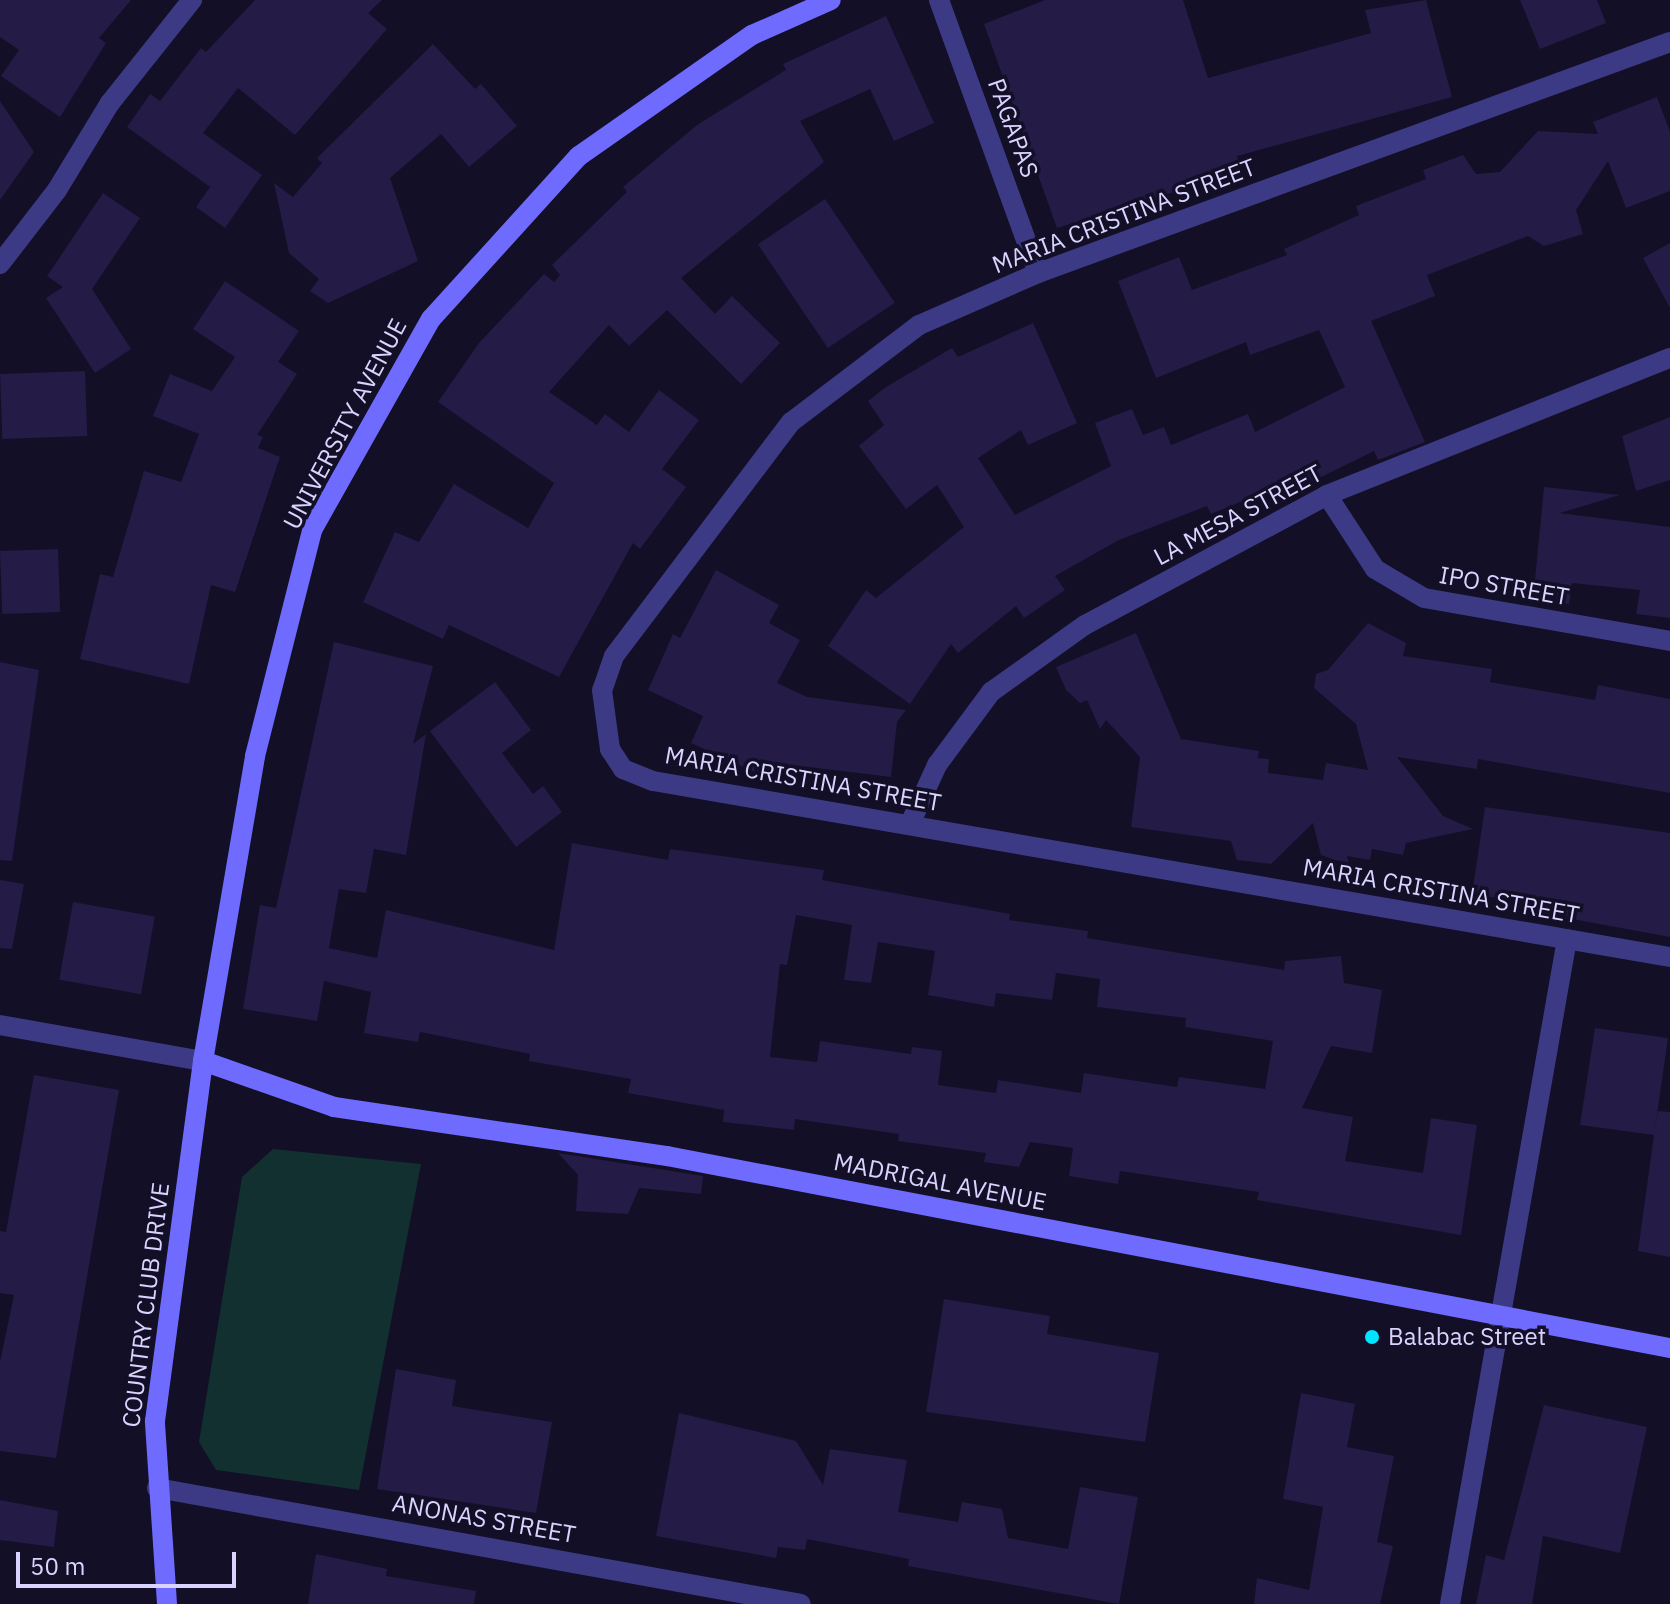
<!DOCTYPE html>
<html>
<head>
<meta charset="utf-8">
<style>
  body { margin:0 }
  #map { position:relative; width:1670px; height:1604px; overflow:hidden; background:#130f26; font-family:"IBM Plex Sans",sans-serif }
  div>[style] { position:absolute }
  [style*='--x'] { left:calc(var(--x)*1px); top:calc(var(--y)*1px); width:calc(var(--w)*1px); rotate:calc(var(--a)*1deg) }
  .green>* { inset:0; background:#12302f }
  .building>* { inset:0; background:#241b47; transform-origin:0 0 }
  .street>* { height:20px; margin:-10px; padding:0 10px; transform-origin:10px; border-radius:10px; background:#3d3a85 }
  .secondary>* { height:20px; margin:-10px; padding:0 10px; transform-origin:10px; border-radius:10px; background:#6f6bff }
  .dots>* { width:22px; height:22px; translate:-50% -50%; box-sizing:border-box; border:4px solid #130f26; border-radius:50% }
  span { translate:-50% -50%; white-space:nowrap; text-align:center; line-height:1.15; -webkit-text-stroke:7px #130f26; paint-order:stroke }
  .street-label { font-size:24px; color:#d9d4ff }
  .poi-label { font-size:24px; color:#d9d4ff }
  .left { translate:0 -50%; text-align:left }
  .scale { position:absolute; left:16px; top:1552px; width:220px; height:36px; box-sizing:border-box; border:4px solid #d9d4ff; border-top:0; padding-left:10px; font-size:24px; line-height:28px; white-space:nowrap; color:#d9d4ff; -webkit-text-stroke:6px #130f26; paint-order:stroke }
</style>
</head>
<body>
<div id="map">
  <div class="green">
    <div style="clip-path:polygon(273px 1149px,421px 1164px,359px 1490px,216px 1470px,199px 1442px,242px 1177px)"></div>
  </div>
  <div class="building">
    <div style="clip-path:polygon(0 0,131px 0,99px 38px,106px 43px,60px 117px,1px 76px,19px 50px,0 37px)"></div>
    <div style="clip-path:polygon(255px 0,382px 0,368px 13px,387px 29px,295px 135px,238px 88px,203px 133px,262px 175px,225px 228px,196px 207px,210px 187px,127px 127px,150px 94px,160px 101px,201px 48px,206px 52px)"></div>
    <div style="clip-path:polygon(1045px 0,1183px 0,1208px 78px,1371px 33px,1365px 10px,1426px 0,1452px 97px,1237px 156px,1242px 171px,1057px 228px,984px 24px)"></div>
    <div style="clip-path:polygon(1520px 0,1597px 0,1606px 23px,1540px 49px)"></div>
    <div style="clip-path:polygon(886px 16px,934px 123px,894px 141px,870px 89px,800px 121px,824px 162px,681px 278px,715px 314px,732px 296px,780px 343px,741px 384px,667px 310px,629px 346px,609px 325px,549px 392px,597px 425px,605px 414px,629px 432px,659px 390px,699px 420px,662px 469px,686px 487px,640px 549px,633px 543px,559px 677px,449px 625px,443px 639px,363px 602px,395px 532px,419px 542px,454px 484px,528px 528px,554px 483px,438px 402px,479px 343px,544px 274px,554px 282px,560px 275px,552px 265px,627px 192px,623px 187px,697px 125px,786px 70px,783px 64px)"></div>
    <div style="clip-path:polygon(433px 44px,475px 89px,481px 84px,517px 126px,469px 167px,441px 134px,390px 178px,418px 261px,328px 303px,310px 291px,319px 279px,289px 253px,274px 183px,293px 197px,322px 163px,317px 158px)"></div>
    <div style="clip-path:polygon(1657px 97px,1670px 132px,1670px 191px,1626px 208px,1608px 161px,1576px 210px,1583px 234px,1544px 246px,1528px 236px,1427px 275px,1435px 296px,1371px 321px,1425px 442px,1378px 460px,1374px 451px,1303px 486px,1299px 478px,1211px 514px,1207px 506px,1119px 540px,1055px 576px,1065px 590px,1024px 618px,1016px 606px,958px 653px,951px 644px,910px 704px,828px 646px,866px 590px,876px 598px,964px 527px,937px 485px,906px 509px,859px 446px,884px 425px,868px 401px,886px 387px,952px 348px,958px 357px,1033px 323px,1077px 423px,1028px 445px,1021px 430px,978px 458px,1015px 515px,1111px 466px,1095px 423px,1132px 409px,1143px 435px,1164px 427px,1171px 445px,1248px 414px,1255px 432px,1345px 387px,1319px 330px,1250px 355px,1246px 342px,1156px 378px,1118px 281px,1179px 257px,1192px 290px,1287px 255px,1284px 249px,1359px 215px,1356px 206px,1426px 179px,1423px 170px,1463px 155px,1476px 174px,1500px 172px,1538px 131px,1598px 134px,1593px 122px)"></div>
    <div style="clip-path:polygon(0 101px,34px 152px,0 200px)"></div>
    <div style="clip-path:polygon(103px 193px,140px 218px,92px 289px,131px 349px,95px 373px,46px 298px,63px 287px,47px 276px)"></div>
    <div style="left:825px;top:199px;width:125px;height:81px;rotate:56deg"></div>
    <div style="clip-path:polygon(1670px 243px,1670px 308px,1643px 258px)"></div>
    <div style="clip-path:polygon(225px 281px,299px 331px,278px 362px,297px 374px,257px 435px,263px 437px,258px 448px,280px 457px,235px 592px,211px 585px,189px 684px,80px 659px,100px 574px,113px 577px,144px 471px,181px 482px,199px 434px,153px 416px,170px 374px,212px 391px,235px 357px,193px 329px)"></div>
    <div style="left:85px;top:371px;width:65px;height:85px;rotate:88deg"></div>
    <div style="clip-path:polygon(1670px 417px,1670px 480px,1636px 491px,1622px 436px)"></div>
    <div style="clip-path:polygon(1544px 487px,1620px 495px,1560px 513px,1670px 527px,1670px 618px,1636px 614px,1640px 590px,1572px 583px,1569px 604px,1533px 600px)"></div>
    <div style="left:58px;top:549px;width:63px;height:58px;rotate:88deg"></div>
    <div style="clip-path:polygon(716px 570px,779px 605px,769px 623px,800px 640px,777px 683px,807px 697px,906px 710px,897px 722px,891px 777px,768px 762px,761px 775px,691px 743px,703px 716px,648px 690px,673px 634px,680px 638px)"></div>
    <div style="clip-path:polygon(1368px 623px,1406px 643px,1403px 656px,1492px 669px,1490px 682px,1595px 700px,1598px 685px,1670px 699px,1670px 793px,1478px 759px,1477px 769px,1397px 757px,1443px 816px,1473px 829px,1406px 843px,1403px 855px,1372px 849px,1370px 860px,1347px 856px,1349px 865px,1321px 855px,1313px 823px,1271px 864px,1237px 860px,1231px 841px,1131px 827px,1140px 757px,1106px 720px,1100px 729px,1087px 700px,1080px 703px,1066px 690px,1056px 667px,1136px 633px,1181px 739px,1259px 751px,1258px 758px,1269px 759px,1268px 773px,1323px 780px,1326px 763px,1368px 770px,1356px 724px,1314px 688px,1316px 674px,1328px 670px)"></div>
    <div style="clip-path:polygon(evenodd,334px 642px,433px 666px,413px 744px,426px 734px,406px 855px,374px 849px,366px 893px,339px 889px,329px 948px,377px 958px,386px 910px,554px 950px,572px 843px,668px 860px,670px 849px,824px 870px,822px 880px,1010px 914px,1009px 920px,1088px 931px,1087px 938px,1284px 970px,1285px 961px,1341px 956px,1344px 983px,1382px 990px,1372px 1053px,1331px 1046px,1302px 1108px,1353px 1117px,1345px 1161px,1423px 1173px,1431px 1118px,1477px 1125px,1461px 1235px,1257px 1200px,1259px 1192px,1120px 1171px,1118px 1184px,1069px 1176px,1073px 1148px,1030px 1142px,1019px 1167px,984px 1162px,986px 1153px,898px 1141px,899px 1134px,795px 1119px,794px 1130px,723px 1122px,724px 1110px,628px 1093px,631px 1079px,529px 1061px,530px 1054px,420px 1032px,418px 1042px,364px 1033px,371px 992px,324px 981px,317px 1021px,243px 1009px,260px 905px,276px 908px,334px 642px,796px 915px,852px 925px,844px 980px,871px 983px,878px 942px,935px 951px,928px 995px,994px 1007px,996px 993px,1052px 1000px,1056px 973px,1100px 979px,1097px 1007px,1186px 1018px,1185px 1027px,1273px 1041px,1265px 1089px,1179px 1077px,1177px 1087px,1084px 1073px,1081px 1093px,998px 1080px,996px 1093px,938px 1085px,942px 1051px,912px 1047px,911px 1054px,820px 1041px,817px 1062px,770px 1057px,780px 964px,787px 965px,796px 915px)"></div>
    <div style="clip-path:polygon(0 662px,39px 670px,12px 861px,0 860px)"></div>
    <div style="clip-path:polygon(495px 682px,531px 730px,502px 753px,533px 794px,543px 786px,562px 812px,516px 847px,430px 731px)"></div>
    <div style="clip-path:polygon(1485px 807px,1670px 833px,1670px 937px,1556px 916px,1557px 907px,1472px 894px)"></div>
    <div style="clip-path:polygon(0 880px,24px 884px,12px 949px,0 948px)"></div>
    <div style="left:73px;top:902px;width:83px;height:79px;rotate:10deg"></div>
    <div style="clip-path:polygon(1595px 1028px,1668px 1038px,1655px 1129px,1658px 1111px,1670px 1112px,1670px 1257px,1638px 1251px,1654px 1135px,1580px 1125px)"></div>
    <div style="clip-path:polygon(34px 1075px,119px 1090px,56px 1458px,0 1451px,0 1362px,14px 1295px,0 1293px,0 1231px,6px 1232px)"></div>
    <div style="clip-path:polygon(558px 1153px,703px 1176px,701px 1194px,639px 1188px,628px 1214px,576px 1211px,578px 1175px)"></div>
    <div style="clip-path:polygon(944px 1299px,1050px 1316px,1047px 1334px,1159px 1353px,1145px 1442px,926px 1412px)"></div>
    <div style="clip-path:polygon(396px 1369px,456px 1380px,452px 1406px,552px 1422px,536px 1513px,377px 1489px)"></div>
    <div style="clip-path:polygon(1301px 1393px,1355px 1404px,1347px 1447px,1394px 1456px,1377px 1542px,1393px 1546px,1380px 1604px,1254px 1604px,1257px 1578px,1309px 1590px,1323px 1507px,1283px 1499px)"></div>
    <div style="clip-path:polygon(1544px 1405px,1647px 1427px,1620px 1553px,1543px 1536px,1532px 1604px,1476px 1604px,1486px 1555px,1504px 1560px)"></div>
    <div style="clip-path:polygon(679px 1413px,796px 1441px,823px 1485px,830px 1449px,907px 1460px,898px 1512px,958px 1522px,962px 1502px,1002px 1509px,1008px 1538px,1068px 1549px,1080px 1487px,1138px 1497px,1119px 1604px,908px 1566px,909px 1559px,807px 1539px,805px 1550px,778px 1547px,776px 1558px,656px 1536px)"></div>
    <div style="clip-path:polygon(0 1500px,58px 1511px,54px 1547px,0 1540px)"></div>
    <div style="clip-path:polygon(316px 1554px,387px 1569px,386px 1576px,476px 1591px,474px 1604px,308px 1604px)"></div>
  </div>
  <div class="street">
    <div style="--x:939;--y:0;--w:290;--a:70.1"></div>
    <div style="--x:1670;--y:42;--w:673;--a:159.92"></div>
    <div style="--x:1038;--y:273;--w:130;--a:156.4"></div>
    <div style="--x:919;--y:325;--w:161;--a:142.8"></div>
    <div style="--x:791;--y:422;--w:293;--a:127.1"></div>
    <div style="--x:614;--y:656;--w:36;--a:109"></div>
    <div style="--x:602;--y:690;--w:60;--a:82.3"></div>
    <div style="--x:610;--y:749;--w:24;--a:57"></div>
    <div style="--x:623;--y:769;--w:32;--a:22"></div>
    <div style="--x:653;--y:781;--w:1032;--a:9.82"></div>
    <div style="--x:0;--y:264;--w:93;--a:-52.4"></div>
    <div style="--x:57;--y:190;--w:102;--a:-58.7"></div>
    <div style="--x:110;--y:103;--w:132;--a:-51.5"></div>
    <div style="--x:1327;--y:495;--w:88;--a:57"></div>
    <div style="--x:1375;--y:569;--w:57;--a:30.6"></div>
    <div style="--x:1424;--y:598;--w:250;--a:9.9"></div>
    <div style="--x:910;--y:824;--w:65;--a:-65.4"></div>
    <div style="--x:937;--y:765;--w:91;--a:-53.5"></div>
    <div style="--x:991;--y:692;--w:115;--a:-35.5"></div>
    <div style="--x:1085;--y:625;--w:275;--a:-28.2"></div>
    <div style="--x:1327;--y:495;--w:369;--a:-21.8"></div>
    <div style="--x:0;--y:1025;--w:206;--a:10.1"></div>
    <div style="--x:157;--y:1488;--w:654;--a:10.21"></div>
    <div style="--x:1450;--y:1604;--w:675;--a:-80.02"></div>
  </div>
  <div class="secondary">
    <div style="--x:203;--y:1061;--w:139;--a:19.3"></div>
    <div style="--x:334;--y:1107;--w:337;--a:8.4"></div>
    <div style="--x:667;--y:1156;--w:1021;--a:10.84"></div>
    <div style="--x:167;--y:1604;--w:183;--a:-93.8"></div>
    <div style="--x:155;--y:1421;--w:363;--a:-82.4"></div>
    <div style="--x:203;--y:1061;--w:309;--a:-80.3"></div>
    <div style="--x:255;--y:756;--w:233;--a:-75.8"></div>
    <div style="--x:312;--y:530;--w:242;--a:-60.6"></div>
    <div style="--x:431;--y:319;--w:220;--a:-47.8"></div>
    <div style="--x:579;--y:156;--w:211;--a:-35"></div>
    <div style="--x:752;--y:35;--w:86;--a:-23.9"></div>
  </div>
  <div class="dots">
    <div style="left:1372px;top:1337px;background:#00e5ff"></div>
  </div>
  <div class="street-label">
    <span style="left:1013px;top:128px;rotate:70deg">PAGAPAS</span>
    <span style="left:1124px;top:216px;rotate:-21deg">MARIA CRISTINA STREET</span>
    <span style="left:345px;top:424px;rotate:-62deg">UNIVERSITY AVENUE</span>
    <span style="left:1238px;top:515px;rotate:-28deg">LA MESA STREET</span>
    <span style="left:1504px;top:586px;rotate:10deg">IPO STREET</span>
    <span style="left:803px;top:779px;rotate:10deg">MARIA CRISTINA STREET</span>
    <span style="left:1441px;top:891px;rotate:10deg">MARIA CRISTINA STREET</span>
    <span style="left:940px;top:1182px;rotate:11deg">MADRIGAL AVENUE</span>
    <span style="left:146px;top:1305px;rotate:-83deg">COUNTRY CLUB DRIVE</span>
    <span style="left:484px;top:1519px;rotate:10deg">ANONAS STREET</span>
  </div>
  <div class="poi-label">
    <span class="left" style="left:1388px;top:1337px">Balabac Street</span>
  </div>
  <div class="scale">50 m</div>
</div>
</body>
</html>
